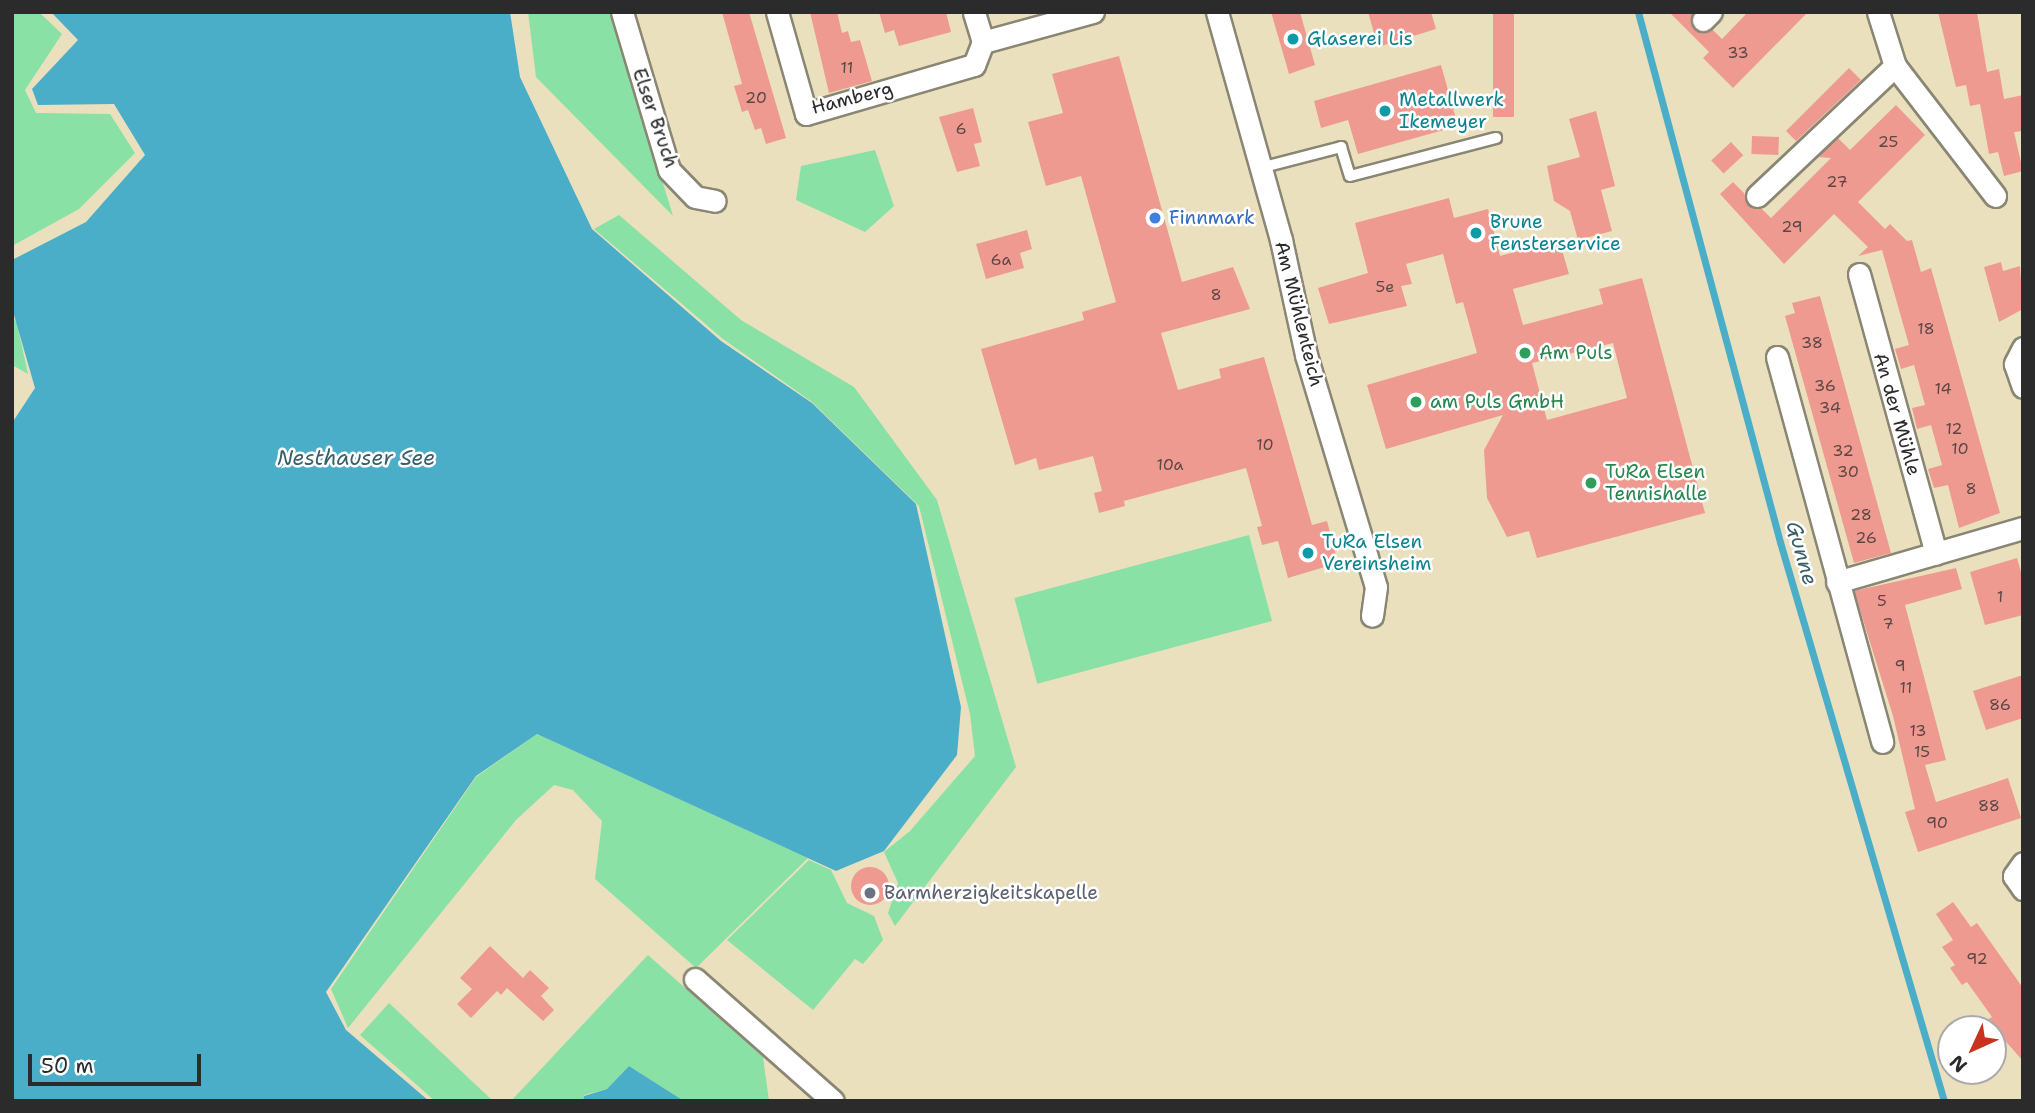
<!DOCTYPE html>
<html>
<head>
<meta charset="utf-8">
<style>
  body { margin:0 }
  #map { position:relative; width:2035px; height:1113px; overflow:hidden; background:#eae0be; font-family:"Shantell Sans",sans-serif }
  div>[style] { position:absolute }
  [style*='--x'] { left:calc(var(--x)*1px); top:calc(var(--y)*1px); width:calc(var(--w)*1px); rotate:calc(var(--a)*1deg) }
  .green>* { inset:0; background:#89e1a5; transform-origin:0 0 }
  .water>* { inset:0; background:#4aaec9 }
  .stream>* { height:7px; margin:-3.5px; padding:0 3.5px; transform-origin:3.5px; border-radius:3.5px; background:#4aaec9 }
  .building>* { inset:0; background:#ef9a91; transform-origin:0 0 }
  .round { border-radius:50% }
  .roads { filter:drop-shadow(2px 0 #8a8674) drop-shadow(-2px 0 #8a8674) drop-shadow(0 2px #8a8674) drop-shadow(0 -2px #8a8674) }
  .lane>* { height:10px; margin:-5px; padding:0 5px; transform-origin:5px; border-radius:5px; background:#fff }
  .street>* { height:21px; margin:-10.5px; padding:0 10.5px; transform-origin:10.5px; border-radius:10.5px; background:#fff }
  .dots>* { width:19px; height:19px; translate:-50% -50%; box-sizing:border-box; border:4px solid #fff; border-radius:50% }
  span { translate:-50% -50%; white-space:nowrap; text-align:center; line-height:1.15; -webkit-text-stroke:5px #fff; paint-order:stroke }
  .number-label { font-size:16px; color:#5c4744 }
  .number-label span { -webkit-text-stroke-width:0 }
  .culture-label { font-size:19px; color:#0d838f }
  .left { translate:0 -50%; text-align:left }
  .street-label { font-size:19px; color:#2b2b2b }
  .shop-label { font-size:19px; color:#366cbe }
  .leisure-label { font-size:19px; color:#27864d }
  .worship-label { font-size:19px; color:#5b616d }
  .water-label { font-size:21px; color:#375f6a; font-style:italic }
  .frame { position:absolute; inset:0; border:14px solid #2b2b2b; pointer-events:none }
  .north { position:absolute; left:1937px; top:1015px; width:70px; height:70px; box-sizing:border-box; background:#fff; border:2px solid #aaa; border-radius:50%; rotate:225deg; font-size:19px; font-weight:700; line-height:28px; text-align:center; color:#2b2b2b }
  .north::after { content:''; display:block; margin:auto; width:24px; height:32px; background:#c8321e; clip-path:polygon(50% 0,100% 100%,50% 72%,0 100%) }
  .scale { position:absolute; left:28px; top:1054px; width:173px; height:32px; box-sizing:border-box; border:4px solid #2b2b2b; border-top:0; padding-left:9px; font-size:21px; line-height:24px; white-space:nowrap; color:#2b2b2b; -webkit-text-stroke:5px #fff; paint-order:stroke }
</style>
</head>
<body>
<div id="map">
  <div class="green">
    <div style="clip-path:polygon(12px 12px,39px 12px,62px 34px,25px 90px,36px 113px,110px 114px,135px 153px,79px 209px,12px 246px)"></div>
    <div style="clip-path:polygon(528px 12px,611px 12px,673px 216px,536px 77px)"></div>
    <div style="clip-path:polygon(875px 150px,894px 206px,865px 232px,796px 200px,801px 166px)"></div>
    <div style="clip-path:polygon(619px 215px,741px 320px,854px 387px,937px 500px,1016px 767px,895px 926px,888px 913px,898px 883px,884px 852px,910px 831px,975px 756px,970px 714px,919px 506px,812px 402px,723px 339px,594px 229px)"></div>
    <div style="clip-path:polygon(12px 315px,17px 324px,28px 374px,12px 365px)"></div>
    <div style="left:1249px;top:535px;width:89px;height:243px;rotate:75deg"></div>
    <div style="clip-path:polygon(537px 734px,808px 858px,696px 968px,595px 879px,602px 821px,573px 790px,554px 785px,516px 820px,348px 1028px,331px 989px,476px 777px)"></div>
    <div style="clip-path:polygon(809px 860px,831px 870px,847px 903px,874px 916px,883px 940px,863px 964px,855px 959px,813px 1010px,727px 940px)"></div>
    <div style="clip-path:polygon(648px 955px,763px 1057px,769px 1101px,684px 1101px,629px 1066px,607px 1089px,584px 1095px,583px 1101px,511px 1101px)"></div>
    <div style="clip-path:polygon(389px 1003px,493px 1101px,435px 1101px,360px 1035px)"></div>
  </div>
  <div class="water">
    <div style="clip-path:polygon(51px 12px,510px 12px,520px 77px,592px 229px,721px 341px,812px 403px,916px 504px,961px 707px,957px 755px,884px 851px,836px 871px,537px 734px,476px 776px,326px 992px,346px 1030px,429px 1101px,12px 1101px,12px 423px,35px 388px,12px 308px,12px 260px,86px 222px,145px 155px,114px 104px,38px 105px,32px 89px,78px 40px)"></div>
    <div style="clip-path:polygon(629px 1066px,684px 1101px,583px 1101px,584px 1096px,607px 1089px)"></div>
  </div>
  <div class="stream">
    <div style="--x:1638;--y:12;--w:549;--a:75"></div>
    <div style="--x:1780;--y:542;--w:583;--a:73.65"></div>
  </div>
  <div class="building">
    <div style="clip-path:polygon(722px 12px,749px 12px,786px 138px,766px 144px,761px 128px,755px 130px,748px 110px,742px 112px,734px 86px,742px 84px)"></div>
    <div style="clip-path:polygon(810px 12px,837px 12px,842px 33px,848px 31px,851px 42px,860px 40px,872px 81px,829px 93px)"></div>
    <div style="clip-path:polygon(879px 12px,946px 12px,951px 32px,899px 46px,894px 30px,885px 33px)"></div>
    <div style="clip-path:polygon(1271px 12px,1300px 12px,1315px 65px,1289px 74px)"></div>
    <div style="clip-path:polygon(1368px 12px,1431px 12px,1436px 29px,1378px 47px)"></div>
    <div style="left:1493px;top:12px;width:21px;height:105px"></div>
    <div style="clip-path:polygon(1669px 12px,1693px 12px,1694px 30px,1712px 29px,1722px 39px,1748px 12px,1808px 12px,1733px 88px,1703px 58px,1709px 52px)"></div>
    <div style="clip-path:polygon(1938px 12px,1977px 12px,1987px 72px,1999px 69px,2004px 99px,2023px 95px,2023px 131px,2014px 132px,2023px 171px,2004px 176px,1998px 152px,1989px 154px,1980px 104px,1970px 106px,1966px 85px,1956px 87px)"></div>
    <div style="clip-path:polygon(1119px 56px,1182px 282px,1233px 267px,1250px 309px,1161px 333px,1178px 390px,1221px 378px,1219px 369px,1264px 357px,1312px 525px,1327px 521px,1338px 563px,1288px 578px,1278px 541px,1262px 545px,1257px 527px,1262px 526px,1246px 468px,1124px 501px,1125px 506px,1099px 513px,1094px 493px,1102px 491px,1093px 456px,1039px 470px,1036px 458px,1015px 465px,981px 349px,1084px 320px,1082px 312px,1116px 302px,1081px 176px,1046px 186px,1028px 122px,1063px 113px,1052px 74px)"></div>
    <div style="clip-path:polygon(1441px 65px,1458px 126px,1358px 154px,1348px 120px,1321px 128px,1314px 101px)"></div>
    <div style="clip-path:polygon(1849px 68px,1861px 80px,1796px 141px,1786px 131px)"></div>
    <div style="clip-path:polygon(1896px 105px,1925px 135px,1858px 202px,1885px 229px,1890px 224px,1907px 241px,1912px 240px,1921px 272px,1931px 268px,2000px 513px,1959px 528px,1948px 485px,1934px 488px,1928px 469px,1942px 465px,1931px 425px,1917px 429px,1912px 408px,1925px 405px,1914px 365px,1901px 369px,1895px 349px,1909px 345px,1882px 250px,1858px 256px,1868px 247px,1834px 214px,1784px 264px,1720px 194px,1733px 182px,1744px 193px,1748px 205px,1761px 208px,1771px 218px,1831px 158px,1818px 157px,1838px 138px,1850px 150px)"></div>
    <div style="clip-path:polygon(973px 108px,982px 142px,974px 144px,980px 166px,957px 172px,939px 117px)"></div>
    <div style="clip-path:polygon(1596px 111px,1615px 186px,1601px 190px,1612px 231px,1578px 240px,1570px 211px,1554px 201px,1547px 166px,1580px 157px,1569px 119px)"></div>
    <div style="left:1752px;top:136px;width:27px;height:18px;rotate:2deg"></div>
    <div style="left:1731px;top:142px;width:18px;height:27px;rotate:47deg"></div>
    <div style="clip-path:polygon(evenodd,1449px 198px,1454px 218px,1488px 209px,1500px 256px,1559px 240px,1569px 274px,1513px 289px,1523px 325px,1603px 304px,1599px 289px,1642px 278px,1705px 513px,1537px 558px,1529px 531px,1507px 537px,1487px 498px,1484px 450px,1503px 415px,1386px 449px,1367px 385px,1477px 353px,1463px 302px,1456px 304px,1443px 254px,1406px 264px,1412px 284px,1401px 286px,1407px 306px,1329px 324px,1318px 288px,1368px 273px,1355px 223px,1449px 198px,1613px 343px,1627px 398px,1547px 420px,1532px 363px,1613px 343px)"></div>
    <div style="clip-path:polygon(1027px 230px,1032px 249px,1020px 253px,1024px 268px,986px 279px,976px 244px)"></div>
    <div style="clip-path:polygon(2001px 262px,2003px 271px,2020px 266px,2023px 309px,1999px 322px,1984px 267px)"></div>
    <div style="clip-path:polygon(1820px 296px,1891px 553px,1854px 563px,1785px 316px,1795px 313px,1792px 303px)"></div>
    <div style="clip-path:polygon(2017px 558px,2023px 579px,2023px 615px,1985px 625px,1970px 572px)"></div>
    <div style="clip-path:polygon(1956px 568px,1962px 589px,1905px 605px,1946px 760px,1925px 765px,1936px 802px,2008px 778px,2021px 818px,1918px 852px,1905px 812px,1915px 809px,1893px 716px,1854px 591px)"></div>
    <div style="clip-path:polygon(2023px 675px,2023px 718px,1986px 730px,1973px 691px)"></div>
    <div class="round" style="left:851px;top:867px;width:38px;height:38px"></div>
    <div style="clip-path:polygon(1953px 902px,1971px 927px,1977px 923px,2023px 988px,2023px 1061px,1987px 1020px,1992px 1017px,1967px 982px,1962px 985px,1950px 968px,1955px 965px,1942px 947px,1953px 940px,1936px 914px)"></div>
    <div style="clip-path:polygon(490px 946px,523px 978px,530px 970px,549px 988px,541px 996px,554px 1010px,543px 1021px,507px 988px,501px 995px,497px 991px,471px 1018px,457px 1004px,472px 989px,460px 978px)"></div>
  </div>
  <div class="roads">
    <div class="lane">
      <div style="--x:1260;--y:168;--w:84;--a:-14.5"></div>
      <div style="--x:1341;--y:147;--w:30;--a:73"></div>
      <div style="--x:1350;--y:176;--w:151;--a:-14.6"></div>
    </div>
    <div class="street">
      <div style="--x:622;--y:12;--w:165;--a:73.4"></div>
      <div style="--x:669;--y:170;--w:37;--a:46"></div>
      <div style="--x:695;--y:197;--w:20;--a:11"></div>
      <div style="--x:777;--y:12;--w:106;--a:74.1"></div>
      <div style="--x:806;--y:114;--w:175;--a:-16.3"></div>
      <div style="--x:974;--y:65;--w:25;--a:-69"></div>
      <div style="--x:983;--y:42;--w:31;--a:-107"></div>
      <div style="--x:1217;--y:12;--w:237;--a:74.3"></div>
      <div style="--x:1281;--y:240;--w:118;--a:77.7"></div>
      <div style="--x:1306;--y:355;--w:242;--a:73.2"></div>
      <div style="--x:1376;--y:587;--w:29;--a:98"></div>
      <div style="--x:1878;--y:12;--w:57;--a:72.5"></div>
      <div style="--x:1895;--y:66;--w:164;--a:52.4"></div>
      <div style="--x:1703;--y:20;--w:11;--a:-45"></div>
      <div style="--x:983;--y:42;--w:114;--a:-15.3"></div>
      <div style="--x:1757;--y:196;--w:190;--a:-43.3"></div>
      <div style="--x:1859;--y:274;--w:290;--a:74.6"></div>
      <div style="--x:2023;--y:348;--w:18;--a:117"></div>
      <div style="--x:2015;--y:364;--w:24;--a:71"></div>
      <div style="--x:1777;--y:357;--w:399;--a:74.7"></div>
      <div style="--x:1837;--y:582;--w:194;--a:-16.2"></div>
      <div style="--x:2023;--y:863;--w:16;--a:125"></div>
      <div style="--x:2014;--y:876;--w:16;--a:55"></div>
      <div style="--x:695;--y:979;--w:184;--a:41.5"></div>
    </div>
  </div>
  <div class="dots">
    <div style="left:1293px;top:39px;background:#0f9aa8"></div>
    <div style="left:1385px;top:111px;background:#0f9aa8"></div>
    <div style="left:1155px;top:218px;background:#3f7fe0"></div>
    <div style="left:1476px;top:233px;background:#0f9aa8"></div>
    <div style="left:1525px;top:353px;background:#2e9e5b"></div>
    <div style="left:1416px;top:402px;background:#2e9e5b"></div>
    <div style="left:1591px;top:483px;background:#2e9e5b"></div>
    <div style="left:1308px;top:553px;background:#0f9aa8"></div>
    <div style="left:870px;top:893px;background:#6b7280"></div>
  </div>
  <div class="number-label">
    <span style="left:1738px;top:53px">33</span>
    <span style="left:847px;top:68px">11</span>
    <span style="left:756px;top:98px">20</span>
    <span style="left:961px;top:129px">6</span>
    <span style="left:1888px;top:142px">25</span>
    <span style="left:1837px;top:182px">27</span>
    <span style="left:1792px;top:227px">29</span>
    <span style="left:1001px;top:260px">6a</span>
    <span style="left:1385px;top:287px">5e</span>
    <span style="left:1216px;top:295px">8</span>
    <span style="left:1926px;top:329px">18</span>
    <span style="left:1812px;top:343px">38</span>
    <span style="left:1825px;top:386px">36</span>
    <span style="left:1943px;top:389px">14</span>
    <span style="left:1830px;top:408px">34</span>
    <span style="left:1954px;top:429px">12</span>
    <span style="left:1265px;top:445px">10</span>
    <span style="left:1960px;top:449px">10</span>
    <span style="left:1843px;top:451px">32</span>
    <span style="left:1170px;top:465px">10a</span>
    <span style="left:1848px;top:472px">30</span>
    <span style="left:1971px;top:489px">8</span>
    <span style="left:1861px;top:515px">28</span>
    <span style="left:1866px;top:538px">26</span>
    <span style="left:2000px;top:597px">1</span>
    <span style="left:1882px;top:601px">5</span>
    <span style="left:1888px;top:624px">7</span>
    <span style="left:1900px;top:666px">9</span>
    <span style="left:1906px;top:688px">11</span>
    <span style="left:2000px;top:705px">86</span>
    <span style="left:1918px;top:731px">13</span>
    <span style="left:1922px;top:752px">15</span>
    <span style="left:1989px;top:806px">88</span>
    <span style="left:1937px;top:823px">90</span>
    <span style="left:1977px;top:959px">92</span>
  </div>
  <div class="culture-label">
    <span class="left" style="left:1307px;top:39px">Glaserei Lis</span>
    <span class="left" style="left:1399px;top:111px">Metallwerk<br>Ikemeyer</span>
    <span class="left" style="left:1490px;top:233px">Brune<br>Fensterservice</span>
    <span class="left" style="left:1322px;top:553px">TuRa Elsen<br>Vereinsheim</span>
  </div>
  <div class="street-label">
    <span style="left:852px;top:98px;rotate:-14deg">Hamberg</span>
    <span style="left:655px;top:118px;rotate:71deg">Elser Bruch</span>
    <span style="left:1299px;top:314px;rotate:76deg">Am Mühlenteich</span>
    <span style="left:1897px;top:414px;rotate:74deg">An der Mühle</span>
  </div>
  <div class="shop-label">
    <span class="left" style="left:1169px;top:218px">Finnmark</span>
  </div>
  <div class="leisure-label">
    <span class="left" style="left:1539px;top:353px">Am Puls</span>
    <span class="left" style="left:1430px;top:402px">am Puls GmbH</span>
    <span class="left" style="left:1605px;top:483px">TuRa Elsen<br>Tennishalle</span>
  </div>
  <div class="worship-label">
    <span class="left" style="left:884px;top:893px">Barmherzigkeitskapelle</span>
  </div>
  <div class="water-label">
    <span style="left:356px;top:458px">Nesthauser See</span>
    <span style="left:1802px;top:553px;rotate:74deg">Gunne</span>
  </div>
  <div class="frame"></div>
  <div class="north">N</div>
  <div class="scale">50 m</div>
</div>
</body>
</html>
